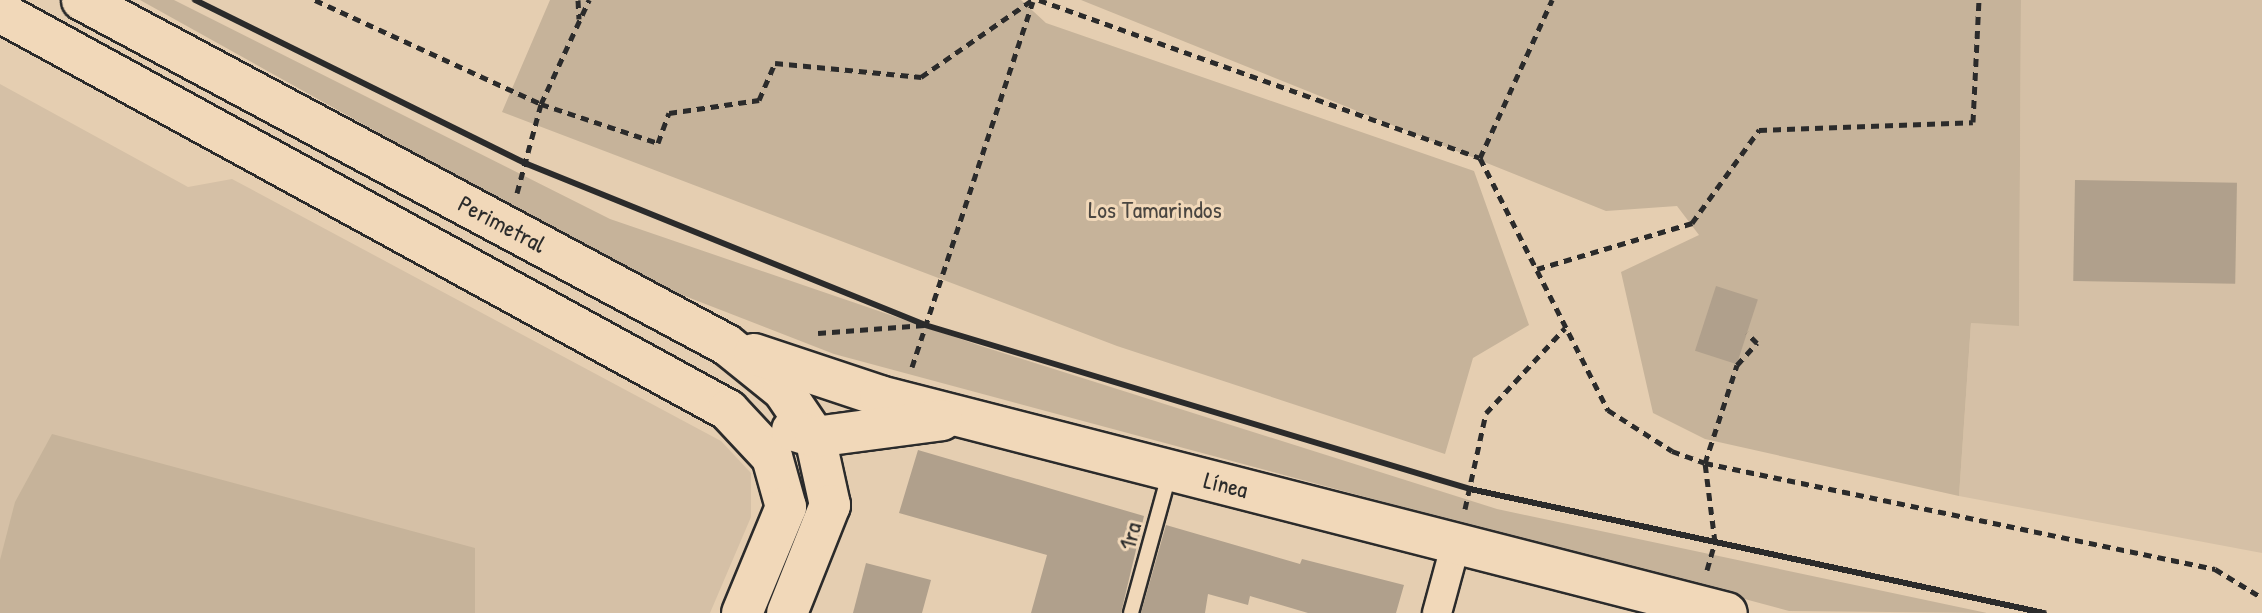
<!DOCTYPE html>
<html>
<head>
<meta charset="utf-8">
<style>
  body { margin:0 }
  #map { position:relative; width:2262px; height:613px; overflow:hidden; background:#e5ceb1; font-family:"Patrick Hand",sans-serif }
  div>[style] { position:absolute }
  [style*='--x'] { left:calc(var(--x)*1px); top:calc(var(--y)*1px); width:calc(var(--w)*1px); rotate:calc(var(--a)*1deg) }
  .built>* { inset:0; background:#d5c0a6 }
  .green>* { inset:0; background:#c6b39a }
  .building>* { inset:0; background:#b0a08c; transform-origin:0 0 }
  .path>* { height:5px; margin-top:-2.5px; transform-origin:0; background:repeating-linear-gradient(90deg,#2b2b2b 0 8px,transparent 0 14px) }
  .roads { filter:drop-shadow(2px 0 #2b2b2b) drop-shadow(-2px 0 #2b2b2b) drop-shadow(0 2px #2b2b2b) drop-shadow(0 -2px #2b2b2b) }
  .lane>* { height:14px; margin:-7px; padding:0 7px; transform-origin:7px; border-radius:7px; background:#f1d8b9 }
  .street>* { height:28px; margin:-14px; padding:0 14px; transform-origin:14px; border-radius:14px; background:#f1d8b9 }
  .secondary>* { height:40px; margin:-20px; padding:0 20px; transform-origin:20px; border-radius:20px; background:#f1d8b9 }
  .rail>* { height:6px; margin:-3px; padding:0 3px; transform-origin:3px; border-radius:3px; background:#2b2b2b }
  span { translate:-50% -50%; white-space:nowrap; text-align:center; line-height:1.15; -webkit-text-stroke:6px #f1d8b9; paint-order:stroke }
  .park-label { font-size:24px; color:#4a4641 }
  .street-label { font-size:24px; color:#2b2b2b }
</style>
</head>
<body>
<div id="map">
  <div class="built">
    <div style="clip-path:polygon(2021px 0,2262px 0,2262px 553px,1959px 496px,1971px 323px,2019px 325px)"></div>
    <div style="clip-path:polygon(0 84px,188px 187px,232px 179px,721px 441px,751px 473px,751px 517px,710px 613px,0 613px)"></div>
  </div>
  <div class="green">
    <div style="clip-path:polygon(140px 0,174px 0,610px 219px,978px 345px,1497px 509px,1987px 613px,1789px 611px,834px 354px,641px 279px)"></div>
    <div style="clip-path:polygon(550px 0,1021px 0,1046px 23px,1474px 171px,1529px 325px,1473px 358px,1445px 454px,1117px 346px,502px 112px)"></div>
    <div style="clip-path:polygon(1081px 0,2021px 0,2019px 326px,1971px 323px,1959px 496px,1705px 439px,1653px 413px,1621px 272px,1699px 235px,1677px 206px,1606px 211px)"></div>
    <div style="clip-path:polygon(52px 434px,475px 548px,475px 613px,0 613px,0 560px,15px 502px)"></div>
  </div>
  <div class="building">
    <div style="left:2075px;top:180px;width:162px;height:101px;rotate:1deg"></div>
    <div style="left:1716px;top:286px;width:44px;height:68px;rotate:18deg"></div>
    <div style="clip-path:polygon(918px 450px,1144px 516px,1121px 613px,1031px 613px,1047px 555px,899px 513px)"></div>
    <div style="clip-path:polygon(1166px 525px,1300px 564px,1302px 559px,1404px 585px,1396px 613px,1308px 613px,1250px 596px,1248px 605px,1208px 594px,1205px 613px,1141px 613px)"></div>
    <div style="clip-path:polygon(866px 563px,931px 580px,922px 613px,853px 613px)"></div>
  </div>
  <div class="path">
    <div style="--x:315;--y:0;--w:249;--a:24.7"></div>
    <div style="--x:541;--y:104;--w:123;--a:18.4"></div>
    <div style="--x:658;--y:143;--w:32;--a:-70"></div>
    <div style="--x:669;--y:113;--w:91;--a:-8.2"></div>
    <div style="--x:759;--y:100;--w:40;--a:-66.6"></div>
    <div style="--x:775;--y:63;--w:147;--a:5.5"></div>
    <div style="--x:921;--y:77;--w:135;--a:-34.7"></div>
    <div style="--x:578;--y:0;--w:19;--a:87"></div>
    <div style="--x:1039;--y:0;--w:468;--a:19.7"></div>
    <div style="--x:1480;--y:158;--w:283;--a:63.1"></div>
    <div style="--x:1608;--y:410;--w:76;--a:32.6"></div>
    <div style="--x:1672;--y:451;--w:35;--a:20"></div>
    <div style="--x:1705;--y:463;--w:521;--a:11.74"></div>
    <div style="--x:2215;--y:569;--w:54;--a:31.3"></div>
    <div style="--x:1480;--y:158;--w:174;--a:-65.5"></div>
    <div style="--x:517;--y:193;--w:92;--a:-74.9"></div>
    <div style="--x:541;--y:104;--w:115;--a:-65.2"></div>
    <div style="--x:1537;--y:269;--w:162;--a:-16.5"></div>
    <div style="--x:1692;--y:223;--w:115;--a:-54.2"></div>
    <div style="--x:1759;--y:130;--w:214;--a:-2.1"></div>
    <div style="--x:1973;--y:122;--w:122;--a:-87.2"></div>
    <div style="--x:818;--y:333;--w:107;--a:-4.3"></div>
    <div style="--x:912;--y:367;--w:385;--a:-71.7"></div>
    <div style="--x:1465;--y:509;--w:98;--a:-77.7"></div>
    <div style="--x:1486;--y:413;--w:116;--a:-47.1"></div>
    <div style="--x:1707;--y:570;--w:29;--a:-74"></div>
    <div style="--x:1715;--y:542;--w:80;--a:-97.2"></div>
    <div style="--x:1705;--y:463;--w:103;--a:-71.9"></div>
    <div style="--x:1737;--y:365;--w:30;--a:-48"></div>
    <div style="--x:1757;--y:343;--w:14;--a:-135"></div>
  </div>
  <div class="roads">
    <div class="lane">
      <div style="--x:1131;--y:613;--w:147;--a:-74.6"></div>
    </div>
    <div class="street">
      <div style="--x:1437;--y:613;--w:73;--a:-74.8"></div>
    </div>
    <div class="secondary">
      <div style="--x:82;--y:0;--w:731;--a:28.14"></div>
      <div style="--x:727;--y:345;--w:72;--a:38.8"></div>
      <div style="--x:783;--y:390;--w:57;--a:55.8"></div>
      <div style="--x:815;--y:437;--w:70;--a:77.6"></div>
      <div style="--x:830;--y:505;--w:116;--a:111.7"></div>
      <div style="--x:0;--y:12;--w:830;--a:28.67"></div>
      <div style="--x:728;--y:410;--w:64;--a:46.9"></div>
      <div style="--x:772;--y:457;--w:52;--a:74.4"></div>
      <div style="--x:786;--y:507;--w:115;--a:112.5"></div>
      <div style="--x:754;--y:354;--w:133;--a:18.4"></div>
      <div style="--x:880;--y:396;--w:874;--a:14.37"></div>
      <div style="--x:792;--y:430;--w:24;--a:17"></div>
      <div style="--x:815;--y:437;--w:128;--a:-7.6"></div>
    </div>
  </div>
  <div class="rail">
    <div style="--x:195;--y:0;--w:370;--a:26.3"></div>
    <div style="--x:527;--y:164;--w:429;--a:22"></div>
    <div style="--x:925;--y:325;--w:569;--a:16.75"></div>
    <div style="--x:1470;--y:489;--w:587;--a:12.19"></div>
  </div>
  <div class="park-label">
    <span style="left:1155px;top:210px">Los Tamarindos</span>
  </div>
  <div class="street-label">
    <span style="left:502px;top:224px;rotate:28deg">Perimetral</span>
    <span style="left:1226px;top:485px;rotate:14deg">Línea</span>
    <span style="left:1130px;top:536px;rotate:-75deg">1ra</span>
  </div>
</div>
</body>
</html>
